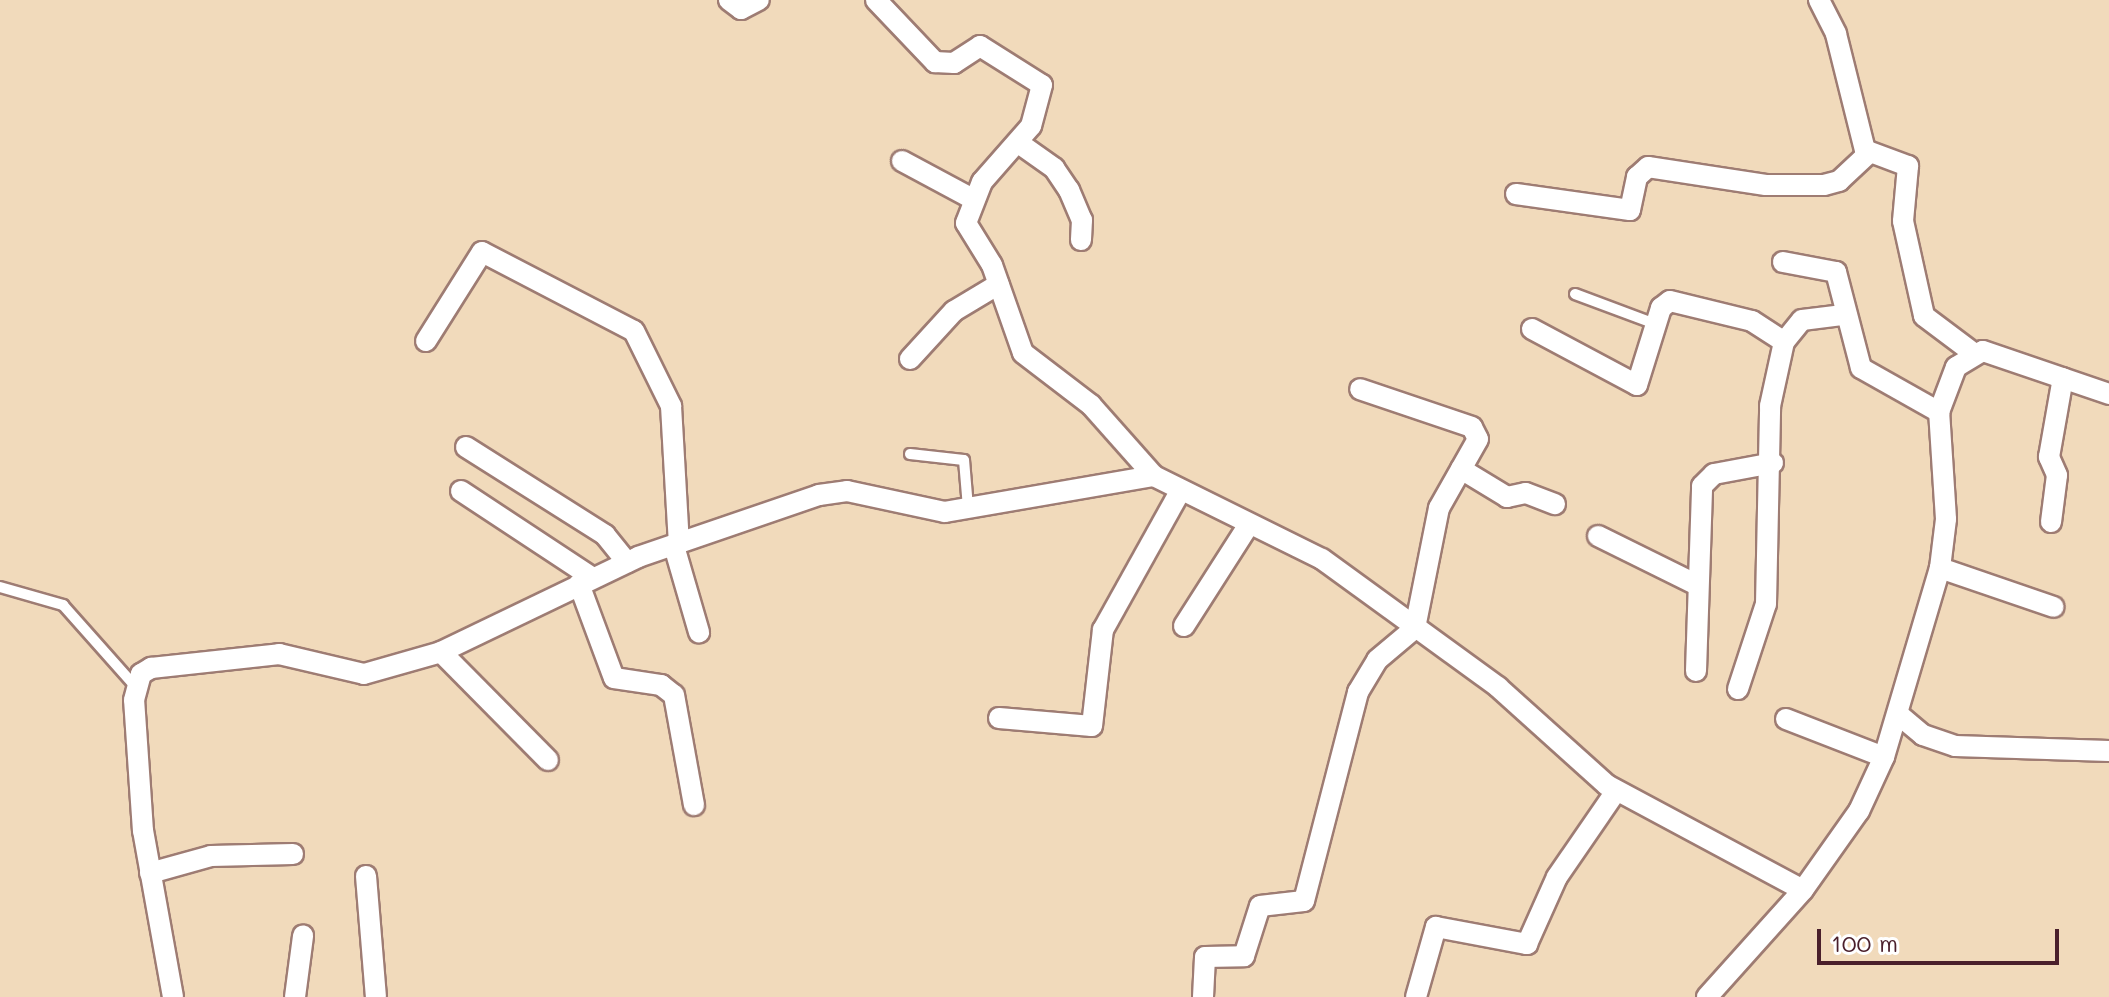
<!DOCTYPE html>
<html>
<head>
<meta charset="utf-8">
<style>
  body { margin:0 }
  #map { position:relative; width:2109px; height:997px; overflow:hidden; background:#f1dabb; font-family:Mali,sans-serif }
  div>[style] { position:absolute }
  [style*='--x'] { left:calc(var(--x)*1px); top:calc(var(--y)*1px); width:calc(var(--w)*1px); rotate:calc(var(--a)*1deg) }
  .roads { filter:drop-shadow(2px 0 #9e7c73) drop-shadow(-2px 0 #9e7c73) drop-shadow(0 2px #9e7c73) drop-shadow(0 -2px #9e7c73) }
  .lane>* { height:10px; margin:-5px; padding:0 5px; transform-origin:5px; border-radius:5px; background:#fff }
  .street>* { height:20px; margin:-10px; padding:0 10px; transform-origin:10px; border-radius:10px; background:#fff }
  span { translate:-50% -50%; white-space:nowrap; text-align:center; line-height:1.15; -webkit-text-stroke:6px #fff; paint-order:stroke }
  .scale { position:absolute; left:1817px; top:929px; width:242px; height:36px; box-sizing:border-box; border:4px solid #4a1f2b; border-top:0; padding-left:10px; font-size:24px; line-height:28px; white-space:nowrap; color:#4a1f2b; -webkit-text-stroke:6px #fff; paint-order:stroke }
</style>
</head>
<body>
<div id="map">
  <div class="roads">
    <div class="lane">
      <div style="--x:1575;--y:294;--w:89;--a:20.5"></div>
      <div style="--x:910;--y:454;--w:54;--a:6.3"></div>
      <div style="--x:964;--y:460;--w:48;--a:85.2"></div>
      <div style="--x:0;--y:587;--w:66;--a:15.9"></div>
      <div style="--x:63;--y:605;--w:108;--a:48.4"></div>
    </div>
    <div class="street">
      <div style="--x:729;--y:0;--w:15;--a:37"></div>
      <div style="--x:741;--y:9;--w:20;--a:-27"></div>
      <div style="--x:876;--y:0;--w:86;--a:46.4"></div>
      <div style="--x:935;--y:62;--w:19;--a:3"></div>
      <div style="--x:954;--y:63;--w:31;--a:-33"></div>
      <div style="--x:980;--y:46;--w:73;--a:32.2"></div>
      <div style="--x:1042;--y:85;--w:42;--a:105"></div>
      <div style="--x:1031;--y:126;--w:74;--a:131.2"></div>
      <div style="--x:982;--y:182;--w:44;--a:111.3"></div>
      <div style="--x:966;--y:223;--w:49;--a:58.2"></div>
      <div style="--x:992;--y:265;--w:93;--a:70.6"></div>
      <div style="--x:1023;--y:353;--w:86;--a:37.4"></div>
      <div style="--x:1091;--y:405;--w:95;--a:48.4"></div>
      <div style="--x:1154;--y:476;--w:187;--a:26.3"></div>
      <div style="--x:1322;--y:559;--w:218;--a:36"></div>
      <div style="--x:1498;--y:687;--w:147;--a:42"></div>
      <div style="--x:1607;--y:785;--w:222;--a:28.2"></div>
      <div style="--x:1819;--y:0;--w:38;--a:63"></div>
      <div style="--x:1836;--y:34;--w:120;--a:76"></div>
      <div style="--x:1865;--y:150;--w:46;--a:20.4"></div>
      <div style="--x:1908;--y:166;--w:55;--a:95.2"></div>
      <div style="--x:1903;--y:221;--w:97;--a:77.5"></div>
      <div style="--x:1924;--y:316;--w:60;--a:36.9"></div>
      <div style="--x:1020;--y:144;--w:42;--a:35.2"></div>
      <div style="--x:1054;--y:168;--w:27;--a:56"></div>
      <div style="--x:1069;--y:190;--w:33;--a:67"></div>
      <div style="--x:1082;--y:220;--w:20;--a:93"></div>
      <div style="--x:902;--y:161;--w:81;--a:28.2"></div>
      <div style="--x:1516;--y:194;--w:115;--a:8"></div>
      <div style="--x:1630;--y:210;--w:34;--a:-78"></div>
      <div style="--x:1637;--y:177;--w:15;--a:-42"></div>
      <div style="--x:1648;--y:167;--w:119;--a:8.7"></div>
      <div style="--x:1766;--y:185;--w:58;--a:0"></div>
      <div style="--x:1824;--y:185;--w:16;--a:-15"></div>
      <div style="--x:1839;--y:181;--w:41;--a:-43"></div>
      <div style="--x:1783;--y:262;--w:54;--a:10.7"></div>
      <div style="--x:1836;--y:272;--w:99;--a:75.4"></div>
      <div style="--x:1861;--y:368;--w:90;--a:29.4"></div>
      <div style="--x:1532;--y:329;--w:119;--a:28.1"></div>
      <div style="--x:1637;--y:385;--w:81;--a:-72.7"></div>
      <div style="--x:1661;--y:308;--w:11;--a:-38"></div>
      <div style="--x:1670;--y:301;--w:84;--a:13.7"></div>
      <div style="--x:1752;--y:321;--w:38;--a:33"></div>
      <div style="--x:426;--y:341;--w:105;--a:-57.8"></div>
      <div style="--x:482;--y:252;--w:171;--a:27.5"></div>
      <div style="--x:634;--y:331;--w:84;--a:63.7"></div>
      <div style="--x:671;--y:406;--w:138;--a:86.7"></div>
      <div style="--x:910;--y:359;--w:65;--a:-47.5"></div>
      <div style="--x:954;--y:311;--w:52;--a:-31"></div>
      <div style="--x:466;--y:447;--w:165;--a:32.3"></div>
      <div style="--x:605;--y:535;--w:35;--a:51"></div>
      <div style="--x:1461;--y:469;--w:54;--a:31.3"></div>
      <div style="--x:1507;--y:497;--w:19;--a:-12"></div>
      <div style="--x:1526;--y:493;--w:31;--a:21"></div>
      <div style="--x:461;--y:491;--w:158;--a:33.4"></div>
      <div style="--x:2051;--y:522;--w:47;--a:-82.7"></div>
      <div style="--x:2057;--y:475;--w:20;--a:-114"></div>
      <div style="--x:2049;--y:457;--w:80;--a:-80"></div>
      <div style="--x:1598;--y:536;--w:108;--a:26.3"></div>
      <div style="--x:674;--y:546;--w:90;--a:73.8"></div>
      <div style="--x:1940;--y:568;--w:120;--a:18.9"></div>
      <div style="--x:579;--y:584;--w:100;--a:69.6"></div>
      <div style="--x:614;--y:678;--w:48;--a:8.5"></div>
      <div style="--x:661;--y:685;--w:16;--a:38"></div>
      <div style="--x:674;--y:695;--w:112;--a:79.7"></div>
      <div style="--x:1184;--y:626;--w:119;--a:-57.4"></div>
      <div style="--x:441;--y:652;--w:152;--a:45.3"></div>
      <div style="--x:1696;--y:671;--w:185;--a:-88.1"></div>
      <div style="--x:1702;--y:486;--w:17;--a:-45"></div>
      <div style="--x:1714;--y:474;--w:60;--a:-10.6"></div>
      <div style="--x:1738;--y:689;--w:89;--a:-71.8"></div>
      <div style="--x:1766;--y:604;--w:198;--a:-88.8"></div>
      <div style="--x:1770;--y:406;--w:66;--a:-77.7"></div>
      <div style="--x:1784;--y:342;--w:28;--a:-51"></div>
      <div style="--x:1802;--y:320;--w:40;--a:-7.1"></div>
      <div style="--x:1899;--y:715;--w:31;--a:40"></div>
      <div style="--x:1923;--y:735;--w:34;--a:19"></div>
      <div style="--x:1955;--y:746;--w:154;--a:1.9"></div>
      <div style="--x:999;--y:718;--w:93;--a:4.9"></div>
      <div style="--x:1092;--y:726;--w:97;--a:-83.5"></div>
      <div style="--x:1103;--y:630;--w:160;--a:-60.9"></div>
      <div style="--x:1786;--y:719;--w:105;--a:21.2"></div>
      <div style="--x:150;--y:873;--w:63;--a:-15.6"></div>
      <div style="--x:211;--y:856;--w:82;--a:-1.4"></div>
      <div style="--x:366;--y:876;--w:121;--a:85.3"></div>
      <div style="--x:173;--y:997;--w:169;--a:-100.2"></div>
      <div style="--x:143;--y:831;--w:131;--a:-93.9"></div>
      <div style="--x:134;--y:700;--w:27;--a:-75"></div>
      <div style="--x:141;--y:674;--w:12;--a:-31"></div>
      <div style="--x:151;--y:668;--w:129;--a:-6.2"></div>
      <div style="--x:279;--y:654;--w:87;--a:13.2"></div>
      <div style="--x:364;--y:674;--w:80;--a:-15.9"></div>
      <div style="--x:441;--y:652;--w:219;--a:-25.7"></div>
      <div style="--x:638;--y:557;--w:191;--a:-18.9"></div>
      <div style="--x:819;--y:495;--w:28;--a:-8"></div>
      <div style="--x:847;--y:491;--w:100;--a:12.1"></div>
      <div style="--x:945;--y:512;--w:212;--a:-9.8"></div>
      <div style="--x:295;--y:997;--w:62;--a:-82.5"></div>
      <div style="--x:1203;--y:997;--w:40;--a:-87.1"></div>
      <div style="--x:1205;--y:957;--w:39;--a:-1"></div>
      <div style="--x:1244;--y:956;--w:52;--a:-72.3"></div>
      <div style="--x:1260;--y:906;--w:44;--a:-6.5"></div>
      <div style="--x:1304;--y:901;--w:216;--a:-75.5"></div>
      <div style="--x:1358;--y:692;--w:37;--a:-59"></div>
      <div style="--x:1377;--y:660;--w:50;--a:-40.1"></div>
      <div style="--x:1415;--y:628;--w:122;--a:-78.7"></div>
      <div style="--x:1439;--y:508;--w:79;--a:-60.5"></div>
      <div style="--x:1478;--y:439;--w:13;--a:-117"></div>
      <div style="--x:1472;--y:427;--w:118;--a:-161.3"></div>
      <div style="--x:1416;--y:997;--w:73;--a:-74.1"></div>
      <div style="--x:1436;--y:927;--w:93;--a:10.6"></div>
      <div style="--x:1527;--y:944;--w:73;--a:-65.9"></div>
      <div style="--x:1557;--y:877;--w:104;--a:-55.5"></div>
      <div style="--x:1707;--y:997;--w:144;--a:-48.1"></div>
      <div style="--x:1803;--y:890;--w:97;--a:-54.7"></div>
      <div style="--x:1859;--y:811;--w:60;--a:-65.2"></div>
      <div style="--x:1884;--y:757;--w:197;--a:-73.5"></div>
      <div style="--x:1940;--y:568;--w:49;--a:-83"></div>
      <div style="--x:1946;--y:519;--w:107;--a:-93.7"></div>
      <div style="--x:1939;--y:412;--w:48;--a:-69.3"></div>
      <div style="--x:1956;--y:367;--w:31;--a:-31"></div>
      <div style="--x:1983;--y:351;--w:133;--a:18.8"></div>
    </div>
  </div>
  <div class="scale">100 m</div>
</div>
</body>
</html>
